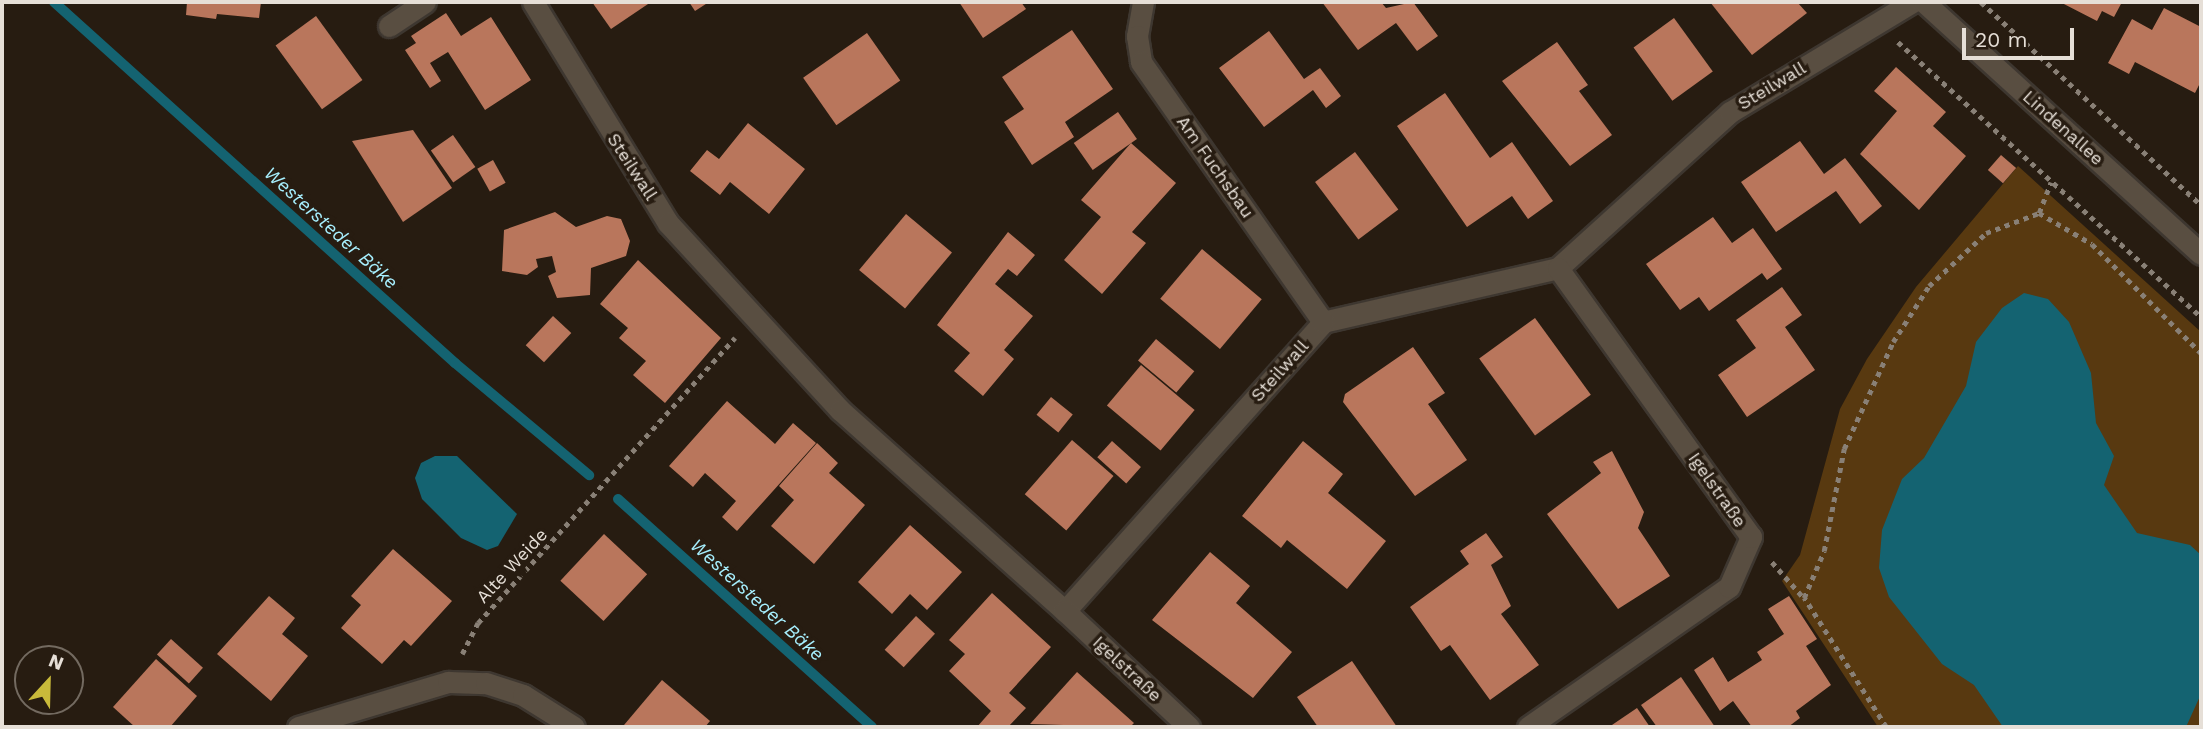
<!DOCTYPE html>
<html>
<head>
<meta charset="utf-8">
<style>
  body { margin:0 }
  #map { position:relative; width:2203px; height:729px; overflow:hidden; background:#271c11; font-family:"Work Sans",sans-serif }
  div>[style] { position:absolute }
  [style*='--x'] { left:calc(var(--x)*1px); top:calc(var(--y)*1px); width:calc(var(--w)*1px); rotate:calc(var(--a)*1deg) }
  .green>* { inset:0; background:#583910 }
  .water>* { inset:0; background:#146371 }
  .stream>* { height:10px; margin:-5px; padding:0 5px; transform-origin:5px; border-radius:5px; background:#146371 }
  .building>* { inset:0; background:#b9765c; transform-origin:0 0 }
  .path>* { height:4.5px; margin-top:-2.25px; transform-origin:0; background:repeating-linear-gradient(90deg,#898076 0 5px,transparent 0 10px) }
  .roads { filter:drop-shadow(2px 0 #3e3730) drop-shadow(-2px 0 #3e3730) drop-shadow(0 2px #3e3730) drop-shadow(0 -2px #3e3730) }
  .minor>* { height:21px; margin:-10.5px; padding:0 10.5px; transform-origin:10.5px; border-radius:10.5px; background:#594e41 }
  span { translate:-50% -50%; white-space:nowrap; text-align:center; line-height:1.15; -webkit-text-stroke:7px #271c11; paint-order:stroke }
  .street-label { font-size:18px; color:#e6dfd7 }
  .water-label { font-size:19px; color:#a7effe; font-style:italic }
  .frame { position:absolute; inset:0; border:4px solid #e6dfd7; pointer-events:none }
  .north { position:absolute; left:14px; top:645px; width:70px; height:70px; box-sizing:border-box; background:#271c11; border:2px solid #736a60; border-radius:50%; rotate:22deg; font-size:19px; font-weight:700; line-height:28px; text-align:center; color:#e6dfd7 }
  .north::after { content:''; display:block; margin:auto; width:24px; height:32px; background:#c9ba3a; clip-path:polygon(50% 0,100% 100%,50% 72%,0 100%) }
  .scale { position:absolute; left:1962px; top:28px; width:112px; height:32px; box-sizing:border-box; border:4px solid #e6dfd7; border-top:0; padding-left:9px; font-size:21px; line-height:24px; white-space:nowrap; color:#e6dfd7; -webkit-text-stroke:5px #271c11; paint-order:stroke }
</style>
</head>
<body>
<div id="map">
  <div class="green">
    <div style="clip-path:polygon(2018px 166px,2201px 332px,2201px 727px,1878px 727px,1782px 581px,1800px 555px,1840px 409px,1867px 359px,1916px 287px)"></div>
  </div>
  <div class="water">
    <div style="clip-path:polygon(2024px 293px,2048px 299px,2069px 322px,2091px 373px,2096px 423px,2114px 456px,2104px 485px,2137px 533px,2190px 545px,2201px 555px,2201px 694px,2186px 727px,2003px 727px,1974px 685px,1942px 664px,1889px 597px,1879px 568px,1882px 530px,1902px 479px,1924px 458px,1966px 386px,1976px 342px,2002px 308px)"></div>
    <div style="clip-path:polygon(435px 456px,457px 456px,517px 514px,498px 546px,487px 550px,461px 538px,422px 499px,415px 478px,421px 463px)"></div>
  </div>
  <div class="stream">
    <div style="--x:54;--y:2;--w:540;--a:42"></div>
    <div style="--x:455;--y:363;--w:175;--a:39.9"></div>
    <div style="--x:618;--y:499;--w:341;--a:41.9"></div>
  </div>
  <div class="building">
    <div style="clip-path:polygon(187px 2px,261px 2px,259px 18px,217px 14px,216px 19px,186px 15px)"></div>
    <div style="clip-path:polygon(592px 2px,651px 2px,611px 29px)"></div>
    <div style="clip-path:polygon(689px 2px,709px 2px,695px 11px)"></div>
    <div style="clip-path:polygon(959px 2px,1021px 2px,1026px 9px,983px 38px)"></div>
    <div style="clip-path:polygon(1322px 2px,1381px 2px,1386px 8px,1413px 2px,1438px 36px,1417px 51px,1396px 23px,1358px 50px)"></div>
    <div style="clip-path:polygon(1710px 2px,1797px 2px,1807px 13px,1752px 55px)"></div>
    <div style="clip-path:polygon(2060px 2px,2122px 2px,2114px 17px,2102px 11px,2097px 21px)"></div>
    <div style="clip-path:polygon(2164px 8px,2201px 27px,2201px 81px,2195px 93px,2135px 62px,2129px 74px,2108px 63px,2132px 19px,2152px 30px)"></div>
    <div style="clip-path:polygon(446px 13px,461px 36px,491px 17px,531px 80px,485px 110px,448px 52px,430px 63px,441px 81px,430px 88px,405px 50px,416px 43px,411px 36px)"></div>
    <div style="left:316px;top:16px;width:79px;height:50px;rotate:54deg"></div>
    <div style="left:1674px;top:18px;width:66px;height:50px;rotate:54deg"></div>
    <div style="clip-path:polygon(1072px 30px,1113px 89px,1065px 122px,1074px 137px,1032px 165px,1004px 122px,1024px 109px,1002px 77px)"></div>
    <div style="clip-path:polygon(1269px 31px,1304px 79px,1320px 68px,1341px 96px,1326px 108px,1313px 90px,1264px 127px,1219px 68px)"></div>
    <div style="left:867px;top:33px;width:58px;height:78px;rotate:55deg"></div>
    <div style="clip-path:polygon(1557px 42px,1588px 85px,1579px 91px,1612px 135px,1570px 166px,1502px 81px)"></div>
    <div style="clip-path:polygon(1896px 67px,1946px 112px,1933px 126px,1966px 156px,1919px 210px,1860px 154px,1897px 111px,1874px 91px)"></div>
    <div style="clip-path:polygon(1445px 93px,1490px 158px,1512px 142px,1553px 201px,1528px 219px,1512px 196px,1467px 227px,1397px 126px)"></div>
    <div style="left:1118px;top:112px;width:33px;height:54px;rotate:55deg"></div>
    <div style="clip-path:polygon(748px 123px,805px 169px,769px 214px,730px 182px,720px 195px,690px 171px,707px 150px,719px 159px)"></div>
    <div style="clip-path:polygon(413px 130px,452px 188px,403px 222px,352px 141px)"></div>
    <div style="left:453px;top:135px;width:39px;height:27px;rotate:55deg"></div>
    <div style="clip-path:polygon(1800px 141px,1824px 174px,1845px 158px,1882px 206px,1860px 224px,1836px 191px,1776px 232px,1741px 182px)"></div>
    <div style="clip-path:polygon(1131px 143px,1176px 183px,1132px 232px,1146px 243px,1102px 294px,1064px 260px,1101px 217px,1081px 200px)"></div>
    <div style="left:1355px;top:152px;width:72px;height:50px;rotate:53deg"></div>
    <div style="left:2001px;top:155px;width:20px;height:20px;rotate:41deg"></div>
    <div style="left:493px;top:160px;width:26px;height:18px;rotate:61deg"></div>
    <div style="clip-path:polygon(555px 212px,576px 227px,607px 216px,621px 219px,630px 241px,626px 256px,591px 268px,590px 295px,557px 298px,548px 276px,556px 272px,552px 256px,536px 259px,538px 267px,527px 275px,502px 271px,504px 230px)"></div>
    <div style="left:906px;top:214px;width:60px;height:73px;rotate:40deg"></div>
    <div style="clip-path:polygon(1713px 217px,1732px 243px,1753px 228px,1782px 269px,1767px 280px,1762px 273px,1709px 311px,1699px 297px,1680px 310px,1646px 264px)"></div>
    <div style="clip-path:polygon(1008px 232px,1035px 255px,1017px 276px,1008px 269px,995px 284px,1033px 316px,1004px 350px,1014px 359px,983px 396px,954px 371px,970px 353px,937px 325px)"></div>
    <div style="left:1202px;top:249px;width:78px;height:65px;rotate:40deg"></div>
    <div style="clip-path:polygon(638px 260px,721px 338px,665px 403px,633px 375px,646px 361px,619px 338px,628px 328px,600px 304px)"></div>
    <div style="clip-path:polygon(1782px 287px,1802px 315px,1785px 327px,1815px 370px,1747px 417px,1718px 375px,1756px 348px,1736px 320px)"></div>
    <div style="left:553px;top:316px;width:25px;height:40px;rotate:43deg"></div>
    <div style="left:1535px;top:318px;width:95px;height:69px;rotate:54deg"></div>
    <div style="left:1156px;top:339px;width:50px;height:28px;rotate:40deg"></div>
    <div style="clip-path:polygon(1413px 347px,1445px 393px,1428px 404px,1467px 460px,1415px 496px,1343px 402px,1345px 394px)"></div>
    <div style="left:1141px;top:365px;width:70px;height:53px;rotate:40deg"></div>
    <div style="left:1051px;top:397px;width:28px;height:23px;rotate:39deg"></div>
    <div style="clip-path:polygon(727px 401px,775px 444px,793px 423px,816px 443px,737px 531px,722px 517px,736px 501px,705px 473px,693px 487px,669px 466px)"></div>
    <div style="left:1072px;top:440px;width:55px;height:72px;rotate:41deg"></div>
    <div style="left:1112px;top:441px;width:39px;height:22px;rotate:42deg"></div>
    <div style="clip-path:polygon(1303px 441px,1343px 474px,1328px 493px,1386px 541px,1347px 589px,1287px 540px,1281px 548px,1242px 516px)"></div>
    <div style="clip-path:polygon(817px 443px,838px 463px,829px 473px,865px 505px,814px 564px,771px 526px,794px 500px,779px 486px)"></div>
    <div style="clip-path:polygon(1612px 451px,1644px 512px,1638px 528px,1670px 576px,1618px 609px,1547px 514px,1601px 473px,1593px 462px)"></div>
    <div style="clip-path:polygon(910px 525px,962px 572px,927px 610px,910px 594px,892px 614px,858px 582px)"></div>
    <div style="clip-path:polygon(1486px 533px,1503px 557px,1491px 565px,1511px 606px,1501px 614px,1539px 665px,1490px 700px,1450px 645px,1441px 651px,1410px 607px,1469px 564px,1460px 551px)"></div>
    <div style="left:604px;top:534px;width:59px;height:64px;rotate:43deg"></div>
    <div style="clip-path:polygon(393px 549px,452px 601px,411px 646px,404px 640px,382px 664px,341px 628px,361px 605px,351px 596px)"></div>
    <div style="clip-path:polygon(1210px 552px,1250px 586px,1236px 603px,1292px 652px,1253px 698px,1152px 620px)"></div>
    <div style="clip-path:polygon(992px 593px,1051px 647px,1009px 693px,1026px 708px,1008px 727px,977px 727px,991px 711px,949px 671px,965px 654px,949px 640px)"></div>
    <div style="clip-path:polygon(269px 596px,295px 618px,282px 634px,308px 656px,271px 701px,217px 654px)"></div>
    <div style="clip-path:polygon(1789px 596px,1817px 639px,1806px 646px,1831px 685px,1796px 711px,1800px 718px,1788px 727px,1752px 727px,1733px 701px,1720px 711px,1694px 670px,1713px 657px,1728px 682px,1762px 660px,1757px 652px,1784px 634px,1768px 609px)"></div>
    <div style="left:916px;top:616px;width:26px;height:46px;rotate:43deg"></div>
    <div style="left:171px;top:639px;width:43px;height:21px;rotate:42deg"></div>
    <div style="clip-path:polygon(156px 659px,197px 696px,170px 727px,135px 727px,113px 707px)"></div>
    <div style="clip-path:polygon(1352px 661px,1397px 727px,1318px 727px,1297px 697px)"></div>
    <div style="clip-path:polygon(1077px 672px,1134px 723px,1130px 727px,1030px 724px)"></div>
    <div style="clip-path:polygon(1681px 677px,1715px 727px,1657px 727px,1641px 705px)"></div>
    <div style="clip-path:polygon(662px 680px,710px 721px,705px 727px,624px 725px)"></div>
    <div style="clip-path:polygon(1637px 708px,1650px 727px,1609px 727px)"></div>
  </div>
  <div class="path">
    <div style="--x:1981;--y:2;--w:299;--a:42.7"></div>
    <div style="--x:1898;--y:42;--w:409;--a:42.2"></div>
    <div style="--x:2039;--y:213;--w:33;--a:-69"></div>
    <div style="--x:1772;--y:562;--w:48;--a:48.4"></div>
    <div style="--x:462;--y:654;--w:35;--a:-63"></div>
    <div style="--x:478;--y:623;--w:384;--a:-48"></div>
    <div style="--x:1886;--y:727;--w:153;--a:-122.4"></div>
    <div style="--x:1804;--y:598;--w:51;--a:-66.9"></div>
    <div style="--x:1824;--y:551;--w:104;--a:-78.9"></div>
    <div style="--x:1844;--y:449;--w:118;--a:-65.4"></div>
    <div style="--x:1893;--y:342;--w:67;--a:-57.3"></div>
    <div style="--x:1929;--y:286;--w:78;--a:-42.9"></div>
    <div style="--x:1986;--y:233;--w:57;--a:-20.7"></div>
    <div style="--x:2039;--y:213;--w:61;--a:30.3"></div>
    <div style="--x:2092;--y:244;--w:154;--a:45"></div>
  </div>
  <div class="roads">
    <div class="minor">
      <div style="--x:533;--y:2;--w:259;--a:58.6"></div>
      <div style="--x:668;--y:223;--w:254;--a:47.4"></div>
      <div style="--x:840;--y:410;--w:302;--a:41.8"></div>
      <div style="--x:1065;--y:611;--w:387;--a:-48.2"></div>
      <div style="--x:1323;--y:322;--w:241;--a:-12.9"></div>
      <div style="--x:1558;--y:268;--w:232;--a:-42.2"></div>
      <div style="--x:1730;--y:112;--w:213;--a:-31.1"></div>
      <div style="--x:1143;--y:2;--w:35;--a:100"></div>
      <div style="--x:1137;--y:36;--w:26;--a:81"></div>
      <div style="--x:1141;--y:62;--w:317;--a:55"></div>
      <div style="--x:1924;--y:2;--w:374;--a:42.3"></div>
      <div style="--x:389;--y:26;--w:43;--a:-33.7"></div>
      <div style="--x:1065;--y:611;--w:170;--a:43.1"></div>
      <div style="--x:298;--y:727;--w:157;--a:-16.7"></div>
      <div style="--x:448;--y:682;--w:38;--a:2"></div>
      <div style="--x:486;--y:683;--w:39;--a:18"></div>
      <div style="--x:523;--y:695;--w:60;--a:32.1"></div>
      <div style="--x:1528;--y:727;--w:245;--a:-34.9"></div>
      <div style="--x:1729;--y:587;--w:55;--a:-66.3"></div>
      <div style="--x:1751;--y:537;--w:331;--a:-125.7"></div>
    </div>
  </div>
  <div class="street-label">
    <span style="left:1772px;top:86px;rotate:-31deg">Steilwall</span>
    <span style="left:2063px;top:128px;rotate:42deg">Lindenallee</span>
    <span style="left:632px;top:167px;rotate:57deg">Steilwall</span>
    <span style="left:1215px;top:167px;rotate:55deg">Am Fuchsbau</span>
    <span style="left:1280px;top:371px;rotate:-48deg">Steilwall</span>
    <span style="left:1717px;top:490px;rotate:55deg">Igelstraße</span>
    <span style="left:512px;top:566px;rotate:-47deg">Alte Weide</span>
    <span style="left:1127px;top:669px;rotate:43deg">Igelstraße</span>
  </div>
  <div class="water-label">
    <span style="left:331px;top:228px;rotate:42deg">Westersteder Bäke</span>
    <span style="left:757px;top:600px;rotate:42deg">Westersteder Bäke</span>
  </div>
  <div class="frame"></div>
  <div class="north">N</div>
  <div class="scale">20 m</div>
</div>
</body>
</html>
